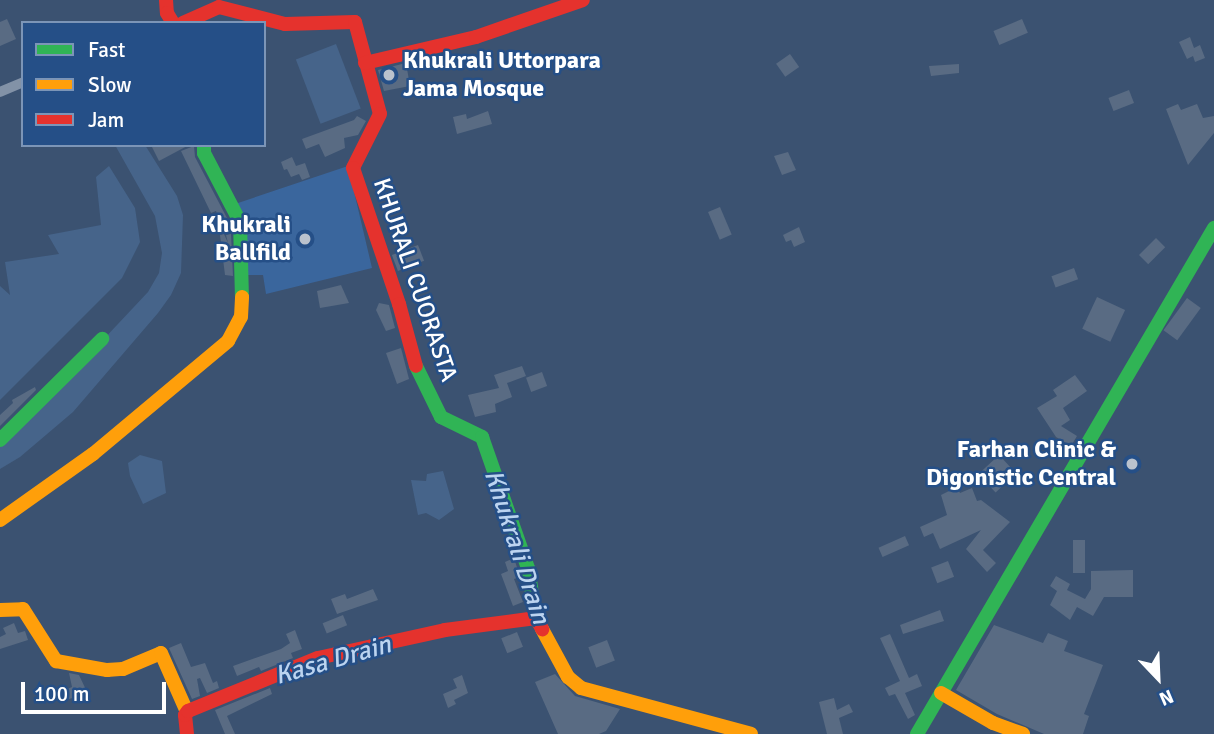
<!DOCTYPE html>
<html>
<head>
<meta charset="utf-8">
<style>
  body { margin:0 }
  #map { position:relative; width:1214px; height:734px; overflow:hidden; background:#3b5271; font-family:Signika,sans-serif }
  div>[style] { position:absolute }
  [style*='--x'] { left:calc(var(--x)*1px); top:calc(var(--y)*1px); width:calc(var(--w)*1px); rotate:calc(var(--a)*1deg) }
  .green>* { inset:0; background:#3a669d }
  .water>* { inset:0; background:#46648a; transform-origin:0 0 }
  .building>* { inset:0; background:#596b83; transform-origin:0 0 }
  .street>* { height:10px; margin:-5px; padding:0 5px; transform-origin:5px; border-radius:5px; background:#8292a7 }
  .fast>* { height:14px; margin:-7px; padding:0 7px; transform-origin:7px; border-radius:7px; background:#30b455 }
  .slow>* { height:14px; margin:-7px; padding:0 7px; transform-origin:7px; border-radius:7px; background:#ff9f0a }
  .jam>* { height:14px; margin:-7px; padding:0 7px; transform-origin:7px; border-radius:7px; background:#e5322d }
  .dots>* { width:19px; height:19px; translate:-50% -50%; box-sizing:border-box; border:4px solid #254f87; border-radius:50% }
  span { translate:-50% -50%; white-space:nowrap; text-align:center; line-height:1.15; -webkit-text-stroke:5px #254f87; paint-order:stroke }
  .poi-label { font-size:24px; color:#fff; font-weight:700 }
  .left { translate:0 -50%; text-align:left }
  .right { translate:-100% -50%; text-align:right }
  .street-label { font-size:24px; color:#fff }
  .water-label { font-size:26px; color:#bcd4f0; font-style:italic }
  .legend { position:absolute; left:21px; top:21px; width:245px; height:126px; box-sizing:border-box; background:#254f87; border:2px solid #7c95b7; margin:0; padding:9px 12px; list-style:none; font-size:21px; color:#fff }
  .legend li { display:flex; align-items:center; gap:14px; height:35px }
  .legend b { width:35px; border:2px solid #7c95b7 }
  .north { position:absolute; left:1123px; top:643px; width:70px; height:70px; -webkit-text-stroke:5px #254f87; paint-order:stroke; rotate:157deg; font-size:19px; font-weight:700; line-height:28px; text-align:center; color:#fff }
  .north::after { content:''; display:block; margin:auto; width:24px; height:32px; background:#fff; clip-path:polygon(50% 0,100% 100%,50% 72%,0 100%) }
  .scale { position:absolute; left:21px; top:682px; width:145px; height:32px; box-sizing:border-box; border:4px solid #fff; border-top:0; padding-left:9px; font-size:21px; line-height:24px; white-space:nowrap; color:#fff; -webkit-text-stroke:5px #254f87; paint-order:stroke }
</style>
</head>
<body>
<div id="map">
  <div class="green">
    <div style="clip-path:polygon(348px 166px,372px 268px,266px 294px,263px 275px,246px 275px,235px 204px)"></div>
  </div>
  <div class="water">
    <div style="left:336px;top:44px;width:69px;height:43px;rotate:69deg"></div>
    <div style="clip-path:polygon(115px 145px,145px 145px,177px 196px,183px 215px,181px 273px,171px 295px,158px 313px,73px 412px,20px 457px,0 469px,0 441px,55px 391px,148px 292px,159px 273px,162px 253px,155px 216px)"></div>
    <div style="clip-path:polygon(109px 166px,135px 208px,140px 242px,122px 278px,0 400px,0 286px,10px 295px,5px 262px,59px 254px,48px 235px,101px 225px,96px 177px)"></div>
    <div style="clip-path:polygon(140px 455px,162px 461px,166px 493px,143px 504px,130px 476px,128px 463px)"></div>
    <div style="clip-path:polygon(443px 471px,454px 509px,439px 520px,426px 513px,418px 515px,411px 480px,426px 481px,427px 474px)"></div>
  </div>
  <div class="building">
    <div style="clip-path:polygon(7px 19px,16px 39px,0 46px,0 22px)"></div>
    <div style="left:1022px;top:19px;width:15px;height:31px;rotate:67deg"></div>
    <div style="clip-path:polygon(1190px 37px,1194px 48px,1200px 45px,1205px 58px,1195px 62px,1193px 56px,1187px 59px,1179px 42px)"></div>
    <div style="left:790px;top:54px;width:16px;height:17px;rotate:55deg"></div>
    <div style="clip-path:polygon(406px 63px,410px 86px,384px 91px,378px 70px)"></div>
    <div style="clip-path:polygon(959px 64px,959px 73px,931px 76px,929px 66px)"></div>
    <div style="left:1129px;top:90px;width:14px;height:22px;rotate:69deg"></div>
    <div style="clip-path:polygon(1178px 104px,1181px 110px,1197px 104px,1203px 118px,1214px 116px,1214px 133px,1188px 165px,1166px 109px)"></div>
    <div style="clip-path:polygon(488px 111px,492px 124px,457px 134px,453px 117px,466px 114px,467px 119px)"></div>
    <div style="clip-path:polygon(357px 116px,366px 121px,358px 135px,344px 138px,345px 148px,325px 157px,319px 144px,306px 149px,302px 139px,354px 120px)"></div>
    <div style="clip-path:polygon(151px 145px,189px 145px,159px 161px)"></div>
    <div style="clip-path:polygon(194px 146px,195px 157px,227px 218px,220px 221px,216px 211px,211px 213px,181px 151px)"></div>
    <div style="clip-path:polygon(788px 152px,796px 170px,782px 175px,774px 156px)"></div>
    <div style="clip-path:polygon(292px 157px,296px 166px,305px 163px,310px 177px,302px 180px,299px 174px,291px 177px,287px 169px,284px 170px,281px 162px)"></div>
    <div style="left:720px;top:207px;width:30px;height:13px;rotate:67deg"></div>
    <div style="clip-path:polygon(799px 227px,805px 242px,794px 247px,791px 240px,786px 242px,783px 235px)"></div>
    <div style="clip-path:polygon(224px 234px,228px 243px,226px 235px,231px 234px,233px 276px,225px 275px,220px 235px)"></div>
    <div style="left:1156px;top:238px;width:13px;height:24px;rotate:45deg"></div>
    <div style="left:418px;top:245px;width:17px;height:28px;rotate:69deg"></div>
    <div style="left:1074px;top:268px;width:12px;height:24px;rotate:70deg"></div>
    <div style="clip-path:polygon(341px 285px,349px 303px,320px 308px,317px 291px)"></div>
    <div style="left:1097px;top:297px;width:31px;height:35px;rotate:25deg"></div>
    <div style="left:1187px;top:298px;width:17px;height:40px;rotate:36deg"></div>
    <div style="clip-path:polygon(379px 303px,389px 305px,395px 328px,386px 331px,376px 310px)"></div>
    <div style="clip-path:polygon(401px 348px,409px 379px,397px 384px,386px 353px)"></div>
    <div style="clip-path:polygon(522px 366px,526px 376px,507px 383px,512px 397px,495px 404px,496px 412px,475px 417px,468px 395px,499px 388px,494px 375px)"></div>
    <div style="left:542px;top:372px;width:15px;height:17px;rotate:70deg"></div>
    <div style="clip-path:polygon(1075px 375px,1087px 391px,1063px 408px,1070px 420px,1061px 426px,1077px 436px,1071px 446px,1056px 437px,1037px 408px,1057px 396px,1053px 390px)"></div>
    <div style="clip-path:polygon(35px 387px,36px 390px,0 426px,0 415px,13px 403px,12px 400px)"></div>
    <div style="left:999px;top:455px;width:25px;height:28px;rotate:47deg"></div>
    <div style="clip-path:polygon(957px 487px,960px 493px,972px 488px,977px 501px,981px 500px,1010px 522px,983px 550px,996px 563px,987px 572px,966px 549px,981px 530px,940px 549px,933px 533px,924px 537px,920px 527px,947px 515px,941px 495px)"></div>
    <div style="left:905px;top:536px;width:10px;height:29px;rotate:66deg"></div>
    <div style="left:1073px;top:540px;width:12px;height:33px"></div>
    <div style="clip-path:polygon(514px 558px,520px 577px,514px 579px,523px 602px,513px 606px,501px 574px,508px 571px,505px 562px)"></div>
    <div style="left:948px;top:561px;width:17px;height:18px;rotate:69deg"></div>
    <div style="clip-path:polygon(1133px 570px,1133px 597px,1104px 597px,1093px 616px,1077px 607px,1070px 620px,1050px 605px,1057px 591px,1050px 586px,1056px 576px,1070px 584px,1067px 590px,1085px 599px,1091px 589px,1091px 571px)"></div>
    <div style="clip-path:polygon(373px 589px,378px 600px,337px 614px,331px 599px,345px 594px,347px 599px)"></div>
    <div style="clip-path:polygon(940px 610px,944px 621px,903px 634px,900px 625px)"></div>
    <div style="left:343px;top:615px;width:11px;height:22px;rotate:68deg"></div>
    <div style="clip-path:polygon(14px 623px,18px 633px,25px 631px,28px 640px,0 649px,0 637px,6px 634px,3px 628px)"></div>
    <div style="clip-path:polygon(994px 625px,1043px 643px,1048px 633px,1068px 641px,1064px 651px,1103px 665px,1084px 714px,1089px 716px,1083px 734px,1044px 734px,997px 714px,956px 690px)"></div>
    <div style="clip-path:polygon(295px 630px,302px 649px,291px 653px,293px 658px,261px 671px,259px 667px,237px 676px,233px 666px,281px 649px,290px 643px,286px 634px)"></div>
    <div style="left:517px;top:632px;width:16px;height:17px;rotate:68deg"></div>
    <div style="clip-path:polygon(890px 634px,909px 678px,917px 674px,922px 686px,905px 693px,915px 715px,908px 719px,895px 694px,889px 696px,885px 688px,900px 681px,880px 638px)"></div>
    <div style="left:607px;top:640px;width:22px;height:20px;rotate:69deg"></div>
    <div style="clip-path:polygon(181px 643px,191px 667px,205px 663px,213px 683px,217px 681px,219px 688px,207px 693px,200px 678px,197px 679px,200px 696px,192px 699px,169px 648px)"></div>
    <div style="clip-path:polygon(69px 673px,79px 675px,88px 694px,61px 701px,58px 693px,72px 687px)"></div>
    <div style="clip-path:polygon(555px 674px,575px 696px,620px 709px,606px 731px,599px 734px,558px 734px,535px 682px)"></div>
    <div style="clip-path:polygon(462px 675px,468px 693px,454px 700px,456px 704px,448px 708px,443px 694px,457px 688px,453px 679px)"></div>
    <div style="clip-path:polygon(270px 688px,272px 694px,227px 716px,235px 734px,225px 734px,215px 710px)"></div>
    <div style="clip-path:polygon(834px 698px,837px 710px,849px 704px,853px 712px,839px 718px,843px 734px,827px 734px,819px 702px)"></div>
  </div>
  <div class="street">
    <div style="--x:0;--y:92;--w:25;--a:-23"></div>
  </div>
  <div class="fast">
    <div style="--x:204;--y:145;--w:8;--a:90"></div>
    <div style="--x:204;--y:153;--w:78;--a:62.4"></div>
    <div style="--x:240;--y:222;--w:75;--a:88.5"></div>
    <div style="--x:416;--y:366;--w:57;--a:63.9"></div>
    <div style="--x:441;--y:417;--w:46;--a:26"></div>
    <div style="--x:482;--y:437;--w:139;--a:70.7"></div>
    <div style="--x:528;--y:568;--w:51;--a:80.9"></div>
    <div style="--x:0;--y:440;--w:144;--a:-44.7"></div>
    <div style="--x:917;--y:734;--w:587;--a:-59.59"></div>
  </div>
  <div class="slow">
    <div style="--x:0;--y:520;--w:114;--a:-35.4"></div>
    <div style="--x:93;--y:454;--w:176;--a:-39.9"></div>
    <div style="--x:228;--y:341;--w:27;--a:-62"></div>
    <div style="--x:241;--y:317;--w:20;--a:-87"></div>
    <div style="--x:0;--y:610;--w:23;--a:-2"></div>
    <div style="--x:23;--y:609;--w:62;--a:57.6"></div>
    <div style="--x:56;--y:661;--w:52;--a:10"></div>
    <div style="--x:107;--y:670;--w:16;--a:-4"></div>
    <div style="--x:123;--y:669;--w:41;--a:-22.8"></div>
    <div style="--x:161;--y:653;--w:64;--a:66.2"></div>
    <div style="--x:542;--y:629;--w:55;--a:61.6"></div>
    <div style="--x:568;--y:677;--w:17;--a:40"></div>
    <div style="--x:581;--y:688;--w:176;--a:15.1"></div>
    <div style="--x:941;--y:693;--w:60;--a:30"></div>
    <div style="--x:993;--y:723;--w:32;--a:20"></div>
  </div>
  <div class="jam">
    <div style="--x:166;--y:0;--w:13;--a:86"></div>
    <div style="--x:167;--y:13;--w:12;--a:59"></div>
    <div style="--x:183;--y:23;--w:39;--a:-24"></div>
    <div style="--x:219;--y:7;--w:68;--a:14.4"></div>
    <div style="--x:285;--y:24;--w:70;--a:-1.6"></div>
    <div style="--x:355;--y:22;--w:95;--a:74.8"></div>
    <div style="--x:380;--y:114;--w:60;--a:116.6"></div>
    <div style="--x:353;--y:168;--w:144;--a:71.3"></div>
    <div style="--x:399;--y:304;--w:64;--a:74.7"></div>
    <div style="--x:365;--y:63;--w:114;--a:-13.2"></div>
    <div style="--x:476;--y:37;--w:113;--a:-19.1"></div>
    <div style="--x:187;--y:734;--w:19;--a:-96"></div>
    <div style="--x:185;--y:715;--w:5;--a:-53"></div>
    <div style="--x:188;--y:711;--w:140;--a:-22.2"></div>
    <div style="--x:318;--y:658;--w:130;--a:-12.4"></div>
    <div style="--x:445;--y:630;--w:92;--a:-7.5"></div>
    <div style="--x:536;--y:618;--w:13;--a:61"></div>
  </div>
  <div class="dots">
    <div style="left:389px;top:75px;background:#bac2cd"></div>
    <div style="left:305px;top:239px;background:#bac2cd"></div>
    <div style="left:1132px;top:464px;background:#bac2cd"></div>
  </div>
  <div class="poi-label">
    <span class="left" style="left:403px;top:75px">Khukrali Uttorpara<br>Jama Mosque</span>
    <span class="right" style="left:291px;top:239px">Khukrali<br>Ballfild</span>
    <span class="right" style="left:1116px;top:464px">Farhan Clinic &amp;<br>Digonistic Central</span>
  </div>
  <div class="street-label">
    <span style="left:415px;top:280px;rotate:71deg">KHURALI CUORASTA</span>
  </div>
  <div class="water-label">
    <span style="left:516px;top:547px;rotate:72deg">Khukrali Drain</span>
    <span style="left:333px;top:661px;rotate:-16deg">Kasa Drain</span>
  </div>
  <ul class="legend">
  <li><b style="height:9px;background:#30b455"></b>Fast</li>
  <li><b style="height:9px;background:#ff9f0a"></b>Slow</li>
  <li><b style="height:9px;background:#e5322d"></b>Jam</li>
  </ul>
  <div class="north">N</div>
  <div class="scale">100 m</div>
</div>
</body>
</html>
